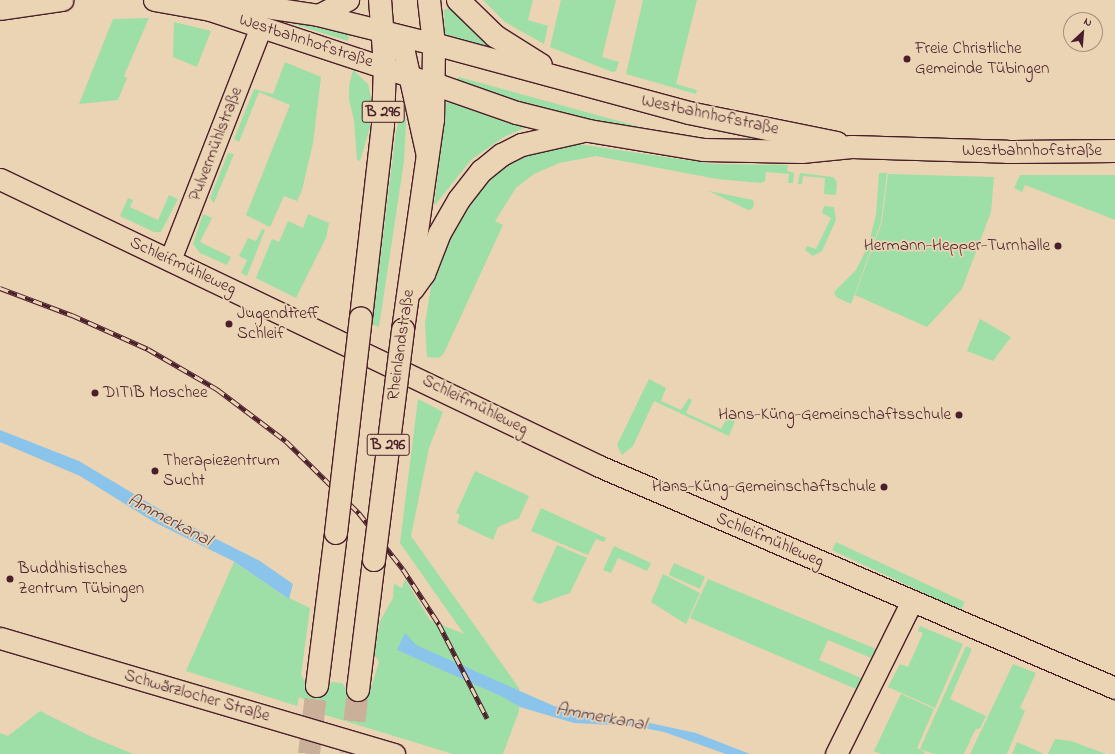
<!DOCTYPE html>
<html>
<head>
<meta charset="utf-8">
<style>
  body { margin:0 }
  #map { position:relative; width:1115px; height:754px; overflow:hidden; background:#ebd4b4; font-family:"Indie Flower",sans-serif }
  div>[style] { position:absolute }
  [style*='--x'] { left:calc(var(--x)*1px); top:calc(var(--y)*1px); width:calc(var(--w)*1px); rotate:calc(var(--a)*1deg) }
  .green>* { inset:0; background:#9edea7; transform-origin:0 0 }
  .water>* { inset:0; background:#8bc4ea }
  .major-tunnel>* { height:22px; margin-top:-11px; transform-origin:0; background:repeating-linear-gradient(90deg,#cbb099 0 22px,transparent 0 33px) }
  .roads { filter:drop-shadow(1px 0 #4a1f2b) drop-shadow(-1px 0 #4a1f2b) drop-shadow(0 1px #4a1f2b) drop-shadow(0 -1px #4a1f2b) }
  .minor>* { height:21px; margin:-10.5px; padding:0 10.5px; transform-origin:10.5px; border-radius:10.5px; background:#ebd4b4 }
  .major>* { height:22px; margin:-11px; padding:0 11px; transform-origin:11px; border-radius:11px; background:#ebd4b4 }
  .rail>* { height:4.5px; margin-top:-2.25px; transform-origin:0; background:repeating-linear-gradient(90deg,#ebd4b4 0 9px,#4a1f2b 0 18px); box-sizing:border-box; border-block:1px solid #4a1f2b }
  .bridges { filter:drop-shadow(1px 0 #4a1f2b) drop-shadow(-1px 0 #4a1f2b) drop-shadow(0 1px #4a1f2b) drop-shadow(0 -1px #4a1f2b) }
  .major-bridge>* { height:22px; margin:-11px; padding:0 11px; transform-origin:11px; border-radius:11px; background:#ebd4b4 }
  .dots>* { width:11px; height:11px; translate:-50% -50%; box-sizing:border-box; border:2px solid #ebd4b4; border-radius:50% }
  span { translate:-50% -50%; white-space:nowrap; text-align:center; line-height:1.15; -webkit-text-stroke:3.5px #ebd4b4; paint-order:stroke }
  .shield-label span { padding:1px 3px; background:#ebd4b4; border:1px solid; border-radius:3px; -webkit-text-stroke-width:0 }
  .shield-label { font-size:16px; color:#4a1f2b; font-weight:700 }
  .street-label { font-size:17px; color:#4a1f2b }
  .poi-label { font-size:17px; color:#4a1f2b }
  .left { translate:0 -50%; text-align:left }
  .right { translate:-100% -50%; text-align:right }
  .water-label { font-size:18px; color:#543848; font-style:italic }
  .north { position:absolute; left:1063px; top:12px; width:40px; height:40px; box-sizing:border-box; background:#ebd4b4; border:1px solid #ab8c7d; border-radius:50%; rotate:26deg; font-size:11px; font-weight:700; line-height:16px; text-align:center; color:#4a1f2b }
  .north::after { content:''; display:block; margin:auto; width:14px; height:18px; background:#4a1f2b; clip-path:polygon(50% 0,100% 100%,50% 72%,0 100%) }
</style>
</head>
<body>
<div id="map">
  <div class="green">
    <div style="clip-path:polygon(483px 0,533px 0,528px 20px,548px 26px,544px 44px,505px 22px)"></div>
    <div style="clip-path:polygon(561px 0,616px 0,602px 57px,619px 62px,616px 71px,612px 72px,550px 47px)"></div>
    <div style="clip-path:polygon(643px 0,697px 0,676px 84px,697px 90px,696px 94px,626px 74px)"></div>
    <div style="clip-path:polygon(451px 7px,479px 35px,496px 50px,445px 37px,444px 10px)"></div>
    <div style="clip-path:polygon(271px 13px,349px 33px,348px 41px,271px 17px)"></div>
    <div style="clip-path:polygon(149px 18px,124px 76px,127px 78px,118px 100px,79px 104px,113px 19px)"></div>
    <div style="clip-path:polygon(174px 22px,211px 31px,197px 67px,173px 57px)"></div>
    <div style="clip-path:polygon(285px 62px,321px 77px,313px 143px,302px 190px,297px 201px,284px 196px,270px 227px,246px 215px,290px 105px,259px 92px,239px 142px,234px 139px,254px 89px,273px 94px)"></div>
    <div style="clip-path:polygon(353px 70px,368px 84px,372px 101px,370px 127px,360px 161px,357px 160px,354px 120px,349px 100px,349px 86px)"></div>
    <div style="clip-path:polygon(459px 77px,651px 130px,721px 140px,769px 137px,785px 145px,671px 139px,519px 103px,458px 82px,456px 79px)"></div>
    <div style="clip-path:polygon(450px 102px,529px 126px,504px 137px,472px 159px,434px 206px,446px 103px)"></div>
    <div style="clip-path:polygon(400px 115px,405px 115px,406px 123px,404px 161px,379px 327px,372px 324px,396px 132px)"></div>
    <div style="clip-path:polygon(577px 144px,714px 164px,788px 165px,787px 171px,794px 173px,793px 183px,788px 183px,789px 174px,766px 172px,765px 181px,761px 183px,717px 179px,596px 156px,559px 163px,534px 174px,516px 188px,495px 221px,503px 225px,444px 353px,439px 358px,427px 357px,425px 324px,432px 280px,444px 245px,485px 179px,508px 160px,556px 145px)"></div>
    <div style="clip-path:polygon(228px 153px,234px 154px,214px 203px,210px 198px)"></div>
    <div style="clip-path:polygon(800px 173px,833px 177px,837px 182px,836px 195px,824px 194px,825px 178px,803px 176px,802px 184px,798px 184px)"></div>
    <div style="clip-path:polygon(879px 173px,887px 173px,881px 222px,851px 304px,836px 297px,834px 292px,856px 270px,868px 246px,876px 215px)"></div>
    <div style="clip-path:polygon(888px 174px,994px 177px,991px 212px,962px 289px,927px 327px,855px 295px,882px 222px)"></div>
    <div style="clip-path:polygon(1020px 175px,1115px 175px,1115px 220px,1025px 185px,1022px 192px,1014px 188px)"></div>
    <div style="clip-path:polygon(709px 191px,753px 200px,754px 204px,752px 209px,748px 210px)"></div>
    <div style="clip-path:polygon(169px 195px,178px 199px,161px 232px,154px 232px,120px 216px,128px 198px,133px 200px,130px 207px,158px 220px)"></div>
    <div style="clip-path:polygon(824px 206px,834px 207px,836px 220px,822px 251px,813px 256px,805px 250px,807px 246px,816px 249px,831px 218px,822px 213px)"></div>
    <div style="clip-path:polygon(203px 214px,212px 218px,200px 242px,231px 257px,227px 265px,200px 253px,193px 244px)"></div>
    <div style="clip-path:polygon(308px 214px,329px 223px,326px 238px,296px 298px,256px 278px,272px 239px,279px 242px,288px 221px,303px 228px)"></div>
    <div style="clip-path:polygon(262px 229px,265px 230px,247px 276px,241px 273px,247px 260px,239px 256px,248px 238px,256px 241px)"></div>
    <div style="clip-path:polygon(980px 319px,1011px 337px,993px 361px,967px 351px)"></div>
    <div style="clip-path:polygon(649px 379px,666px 388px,661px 401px,681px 410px,689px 398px,692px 400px,686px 413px,721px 429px,727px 418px,735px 421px,729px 436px,654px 401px,633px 446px,622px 455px,617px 445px)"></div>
    <div style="clip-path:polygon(418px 399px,443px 412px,429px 448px,411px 536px,519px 688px,519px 711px,503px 754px,453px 754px,322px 714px,313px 704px,299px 697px,297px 706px,186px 671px,234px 562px,283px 595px,310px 608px,301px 675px,310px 690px,326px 690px,332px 682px,342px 683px,351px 696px,365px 696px,370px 691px,379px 662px,374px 654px,380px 621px,393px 598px,394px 584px,402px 588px,405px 579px,430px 620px,464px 634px,400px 543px)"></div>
    <div style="clip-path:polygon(475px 471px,529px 496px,519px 518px,498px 527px,493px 540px,457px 523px,460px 515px,456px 513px)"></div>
    <div style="clip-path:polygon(541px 508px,606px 538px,604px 542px,596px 539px,588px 555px,531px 531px)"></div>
    <div style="left:836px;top:542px;width:142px;height:9px;rotate:25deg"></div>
    <div style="clip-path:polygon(557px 545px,587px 558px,570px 593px,539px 604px,532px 600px)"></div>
    <div style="clip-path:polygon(614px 546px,651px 563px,647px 571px,618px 558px,611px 573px,603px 570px)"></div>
    <div style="left:674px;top:563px;width:34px;height:13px;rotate:24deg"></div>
    <div style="clip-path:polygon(663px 574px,700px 593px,686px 624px,651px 602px)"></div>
    <div style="clip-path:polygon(708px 579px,876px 649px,871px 658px,828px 640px,819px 660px,861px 678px,856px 689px,690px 618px)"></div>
    <div style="clip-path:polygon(920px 626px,963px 644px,935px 708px,888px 687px,900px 664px,908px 667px,923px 633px,918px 631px)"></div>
    <div style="clip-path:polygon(966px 646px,972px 649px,950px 699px,986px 716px,980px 728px,975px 730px,964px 754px,934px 754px,920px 749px)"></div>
    <div style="clip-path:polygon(1013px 664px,1036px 673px,1020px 708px,1025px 711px,1007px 754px,970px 754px)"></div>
    <div style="clip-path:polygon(901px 694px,934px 709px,917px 748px,925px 752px,924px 754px,881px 754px,874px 751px)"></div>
    <div style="clip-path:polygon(40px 711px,92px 737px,133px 754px,0 754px,0 733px,8px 736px)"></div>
    <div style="clip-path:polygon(1055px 739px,1071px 741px,1106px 754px,1048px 754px)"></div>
    <div style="clip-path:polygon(1017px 742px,1044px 754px,1012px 754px)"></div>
  </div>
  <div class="water">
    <div style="clip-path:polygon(0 430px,79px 461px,169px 515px,260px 561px,293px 584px,289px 599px,233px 561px,154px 522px,80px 476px,0 442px)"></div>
    <div style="clip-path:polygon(405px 633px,416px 645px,554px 706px,589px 711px,609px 717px,636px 720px,696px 733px,750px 754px,726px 754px,664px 732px,633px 726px,574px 723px,520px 707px,503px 697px,397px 650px)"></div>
  </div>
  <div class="major-tunnel">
    <div style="--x:309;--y:754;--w:68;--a:-83.3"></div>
    <div style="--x:351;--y:754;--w:64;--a:-83.8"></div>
  </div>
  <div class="roads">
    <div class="minor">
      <div style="--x:154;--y:0;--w:57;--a:10.1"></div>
      <div style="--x:210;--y:10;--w:236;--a:18.3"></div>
      <div style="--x:218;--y:0;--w:101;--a:8.5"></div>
      <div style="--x:318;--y:15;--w:120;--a:14"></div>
      <div style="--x:0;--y:9;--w:63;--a:-8.3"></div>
      <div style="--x:318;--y:15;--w:34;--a:-27"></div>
      <div style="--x:384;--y:31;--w:15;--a:32"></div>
      <div style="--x:397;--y:39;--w:15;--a:62"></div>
      <div style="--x:404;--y:52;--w:107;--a:77.5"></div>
      <div style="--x:0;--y:179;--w:664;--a:25.6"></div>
      <div style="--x:599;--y:466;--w:562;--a:23.28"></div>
      <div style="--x:170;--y:260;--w:250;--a:-68.7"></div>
      <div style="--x:0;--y:638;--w:411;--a:16.4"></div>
      <div style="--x:836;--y:754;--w:171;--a:-63.6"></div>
    </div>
    <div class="major">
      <div style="--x:458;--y:0;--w:52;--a:44.2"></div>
      <div style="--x:495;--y:36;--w:54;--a:32.2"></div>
      <div style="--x:434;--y:44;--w:264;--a:15.1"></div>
      <div style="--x:689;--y:113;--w:151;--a:11.5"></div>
      <div style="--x:434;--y:84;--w:88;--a:19.3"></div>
      <div style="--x:517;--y:113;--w:74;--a:14"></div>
      <div style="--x:589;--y:131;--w:117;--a:9.4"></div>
      <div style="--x:704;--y:150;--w:98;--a:1.2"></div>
      <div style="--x:802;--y:152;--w:50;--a:-5.7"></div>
      <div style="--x:852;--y:147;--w:155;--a:1.8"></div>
      <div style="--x:1007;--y:152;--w:108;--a:-0.5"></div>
      <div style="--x:413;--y:289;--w:19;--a:-54"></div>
      <div style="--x:424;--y:274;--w:44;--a:-68.7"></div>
      <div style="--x:440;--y:233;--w:38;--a:-60"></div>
      <div style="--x:459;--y:200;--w:37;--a:-52"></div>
      <div style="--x:482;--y:171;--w:26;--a:-39"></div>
      <div style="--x:502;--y:155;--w:22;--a:-27"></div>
      <div style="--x:522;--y:145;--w:59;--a:-12.6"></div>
      <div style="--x:361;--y:318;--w:194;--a:-83.5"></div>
      <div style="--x:383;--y:125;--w:59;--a:-88.1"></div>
      <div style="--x:385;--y:66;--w:66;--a:-94.3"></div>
      <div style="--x:403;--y:330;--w:212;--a:-81.9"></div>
      <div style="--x:433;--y:120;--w:76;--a:-89.2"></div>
      <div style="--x:434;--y:44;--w:44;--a:-96.5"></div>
      <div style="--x:317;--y:686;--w:154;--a:-82.9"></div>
      <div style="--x:358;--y:690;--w:131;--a:-83"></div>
    </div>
  </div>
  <div class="rail">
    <div style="--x:0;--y:288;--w:77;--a:20.6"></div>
    <div style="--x:72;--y:315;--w:83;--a:24.1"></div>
    <div style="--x:148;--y:349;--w:80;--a:30.1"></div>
    <div style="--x:217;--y:389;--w:86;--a:37"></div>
    <div style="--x:286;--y:441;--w:103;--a:44.6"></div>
    <div style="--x:359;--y:513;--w:71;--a:51.8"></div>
    <div style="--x:403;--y:569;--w:66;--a:56.8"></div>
    <div style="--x:439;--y:624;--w:106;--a:62.9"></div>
  </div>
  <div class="bridges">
    <div class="major-bridge">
      <div style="--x:336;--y:533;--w:216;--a:-83.4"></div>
      <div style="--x:374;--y:560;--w:232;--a:-82.8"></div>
    </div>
  </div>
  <div class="dots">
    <div style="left:907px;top:59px;background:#4a1f2b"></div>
    <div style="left:1058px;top:246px;background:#4a1f2b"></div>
    <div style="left:229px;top:324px;background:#4a1f2b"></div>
    <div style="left:95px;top:393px;background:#4a1f2b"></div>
    <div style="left:959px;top:415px;background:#4a1f2b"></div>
    <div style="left:155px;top:471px;background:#4a1f2b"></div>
    <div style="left:884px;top:487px;background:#4a1f2b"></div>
    <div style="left:10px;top:579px;background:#4a1f2b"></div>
  </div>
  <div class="shield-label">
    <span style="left:383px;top:112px">B 296</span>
    <span style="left:388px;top:445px">B 296</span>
  </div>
  <div class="street-label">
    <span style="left:306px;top:41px;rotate:18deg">Westbahnhofstraße</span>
    <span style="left:710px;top:115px;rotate:12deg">Westbahnhofstraße</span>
    <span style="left:216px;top:144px;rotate:-69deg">Pulvermühlstraße</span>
    <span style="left:1032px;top:151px">Westbahnhofstraße</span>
    <span style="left:183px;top:266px;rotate:25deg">Schleifmühleweg</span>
    <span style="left:401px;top:345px;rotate:-82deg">Rheinlandstraße</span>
    <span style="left:475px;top:405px;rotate:26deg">Schleifmühleweg</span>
    <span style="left:770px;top:540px;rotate:23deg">Schleifmühleweg</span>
    <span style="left:197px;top:696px;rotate:16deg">Schwärzlocher Straße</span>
  </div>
  <div class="poi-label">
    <span class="left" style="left:915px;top:59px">Freie Christliche<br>Gemeinde Tübingen</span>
    <span class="right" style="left:1050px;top:246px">Hermann-Hepper-Turnhalle</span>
    <span class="left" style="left:237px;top:324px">Jugendtreff<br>Schleif</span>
    <span class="left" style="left:103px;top:393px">DITIB Moschee</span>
    <span class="right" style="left:951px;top:415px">Hans-Küng-Gemeinschaftsschule</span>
    <span class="left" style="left:163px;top:471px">Therapiezentrum<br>Sucht</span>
    <span class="right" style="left:876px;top:487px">Hans-Küng-Gemeinschaftschule</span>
    <span class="left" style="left:18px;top:579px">Buddhistisches<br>Zentrum Tübingen</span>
  </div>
  <div class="water-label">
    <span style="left:169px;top:521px;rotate:28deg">Ammerkanal</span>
    <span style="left:601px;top:718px;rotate:10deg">Ammerkanal</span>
  </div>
  <div class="north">N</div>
</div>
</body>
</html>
